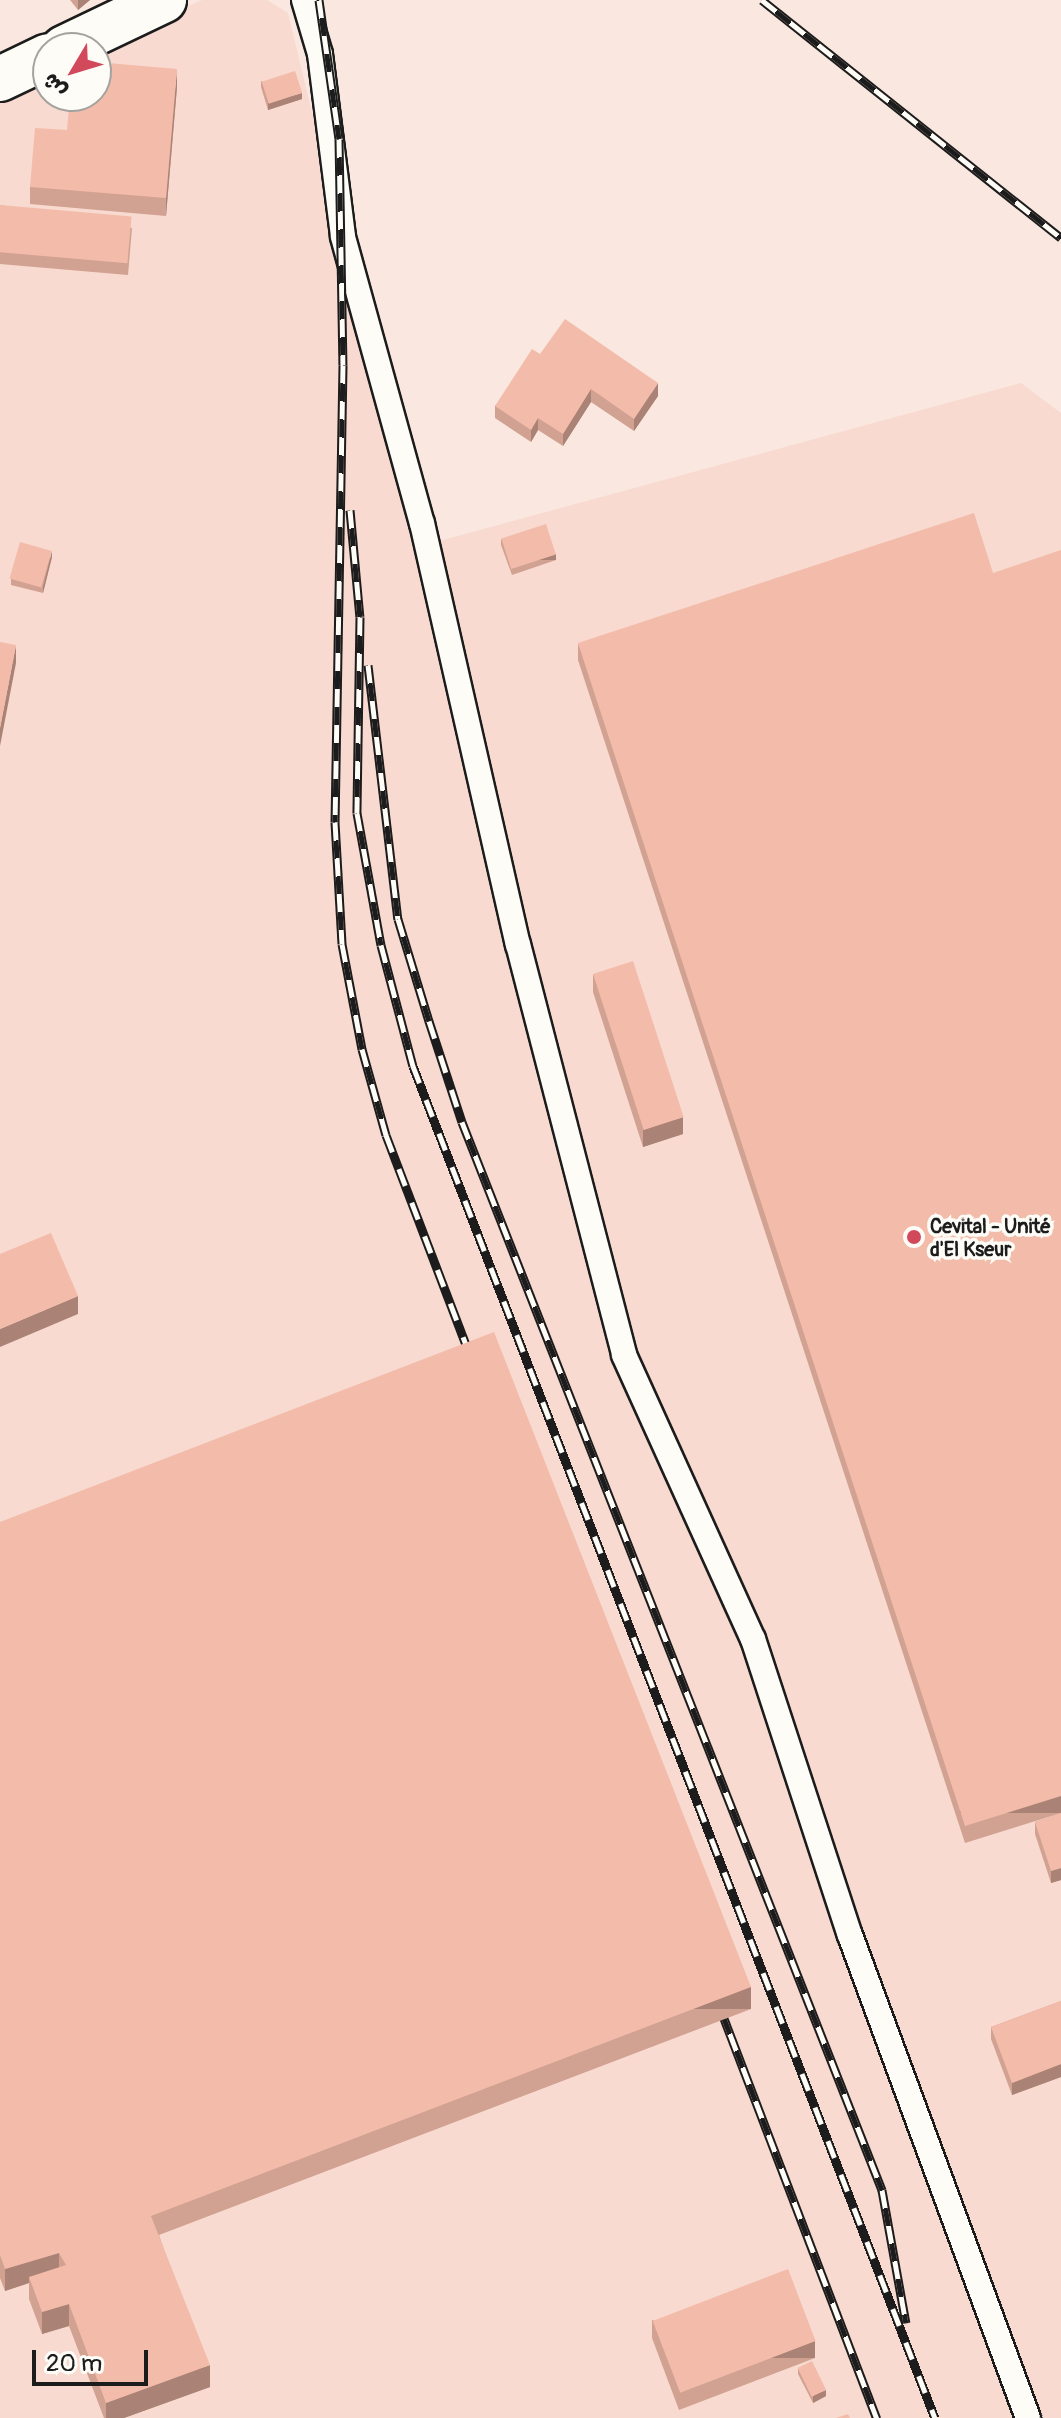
<!DOCTYPE html>
<html>
<head>
<meta charset="utf-8">
<style>
  body { margin:0 }
  #map { position:relative; width:1061px; height:2418px; overflow:hidden; background:#fae8e0; font-family:Pangolin,"Playpen Sans Arabic",sans-serif }
  div>[style] { position:absolute }
  [style*='--x'] { left:calc(var(--x)*1px); top:calc(var(--y)*1px); width:calc(var(--w)*1px); rotate:calc(var(--a)*1deg) }
  .built>* { inset:0; background:#f8dad0 }
  .roads { filter:drop-shadow(2px 0 #1c1c1c) drop-shadow(-2px 0 #1c1c1c) drop-shadow(0 2px #1c1c1c) drop-shadow(0 -2px #1c1c1c) }
  .service>* { height:24px; margin:-12px; padding:0 12px; transform-origin:12px; border-radius:12px; background:#fdfcf7 }
  .minor>* { height:44px; margin:-22px; padding:0 22px; transform-origin:22px; border-radius:22px; background:#fdfcf7 }
  .rail>* { height:9px; margin-top:-4.5px; transform-origin:0; background:repeating-linear-gradient(90deg,#fdfcf7 0 18px,#1c1c1c 0 36px); box-sizing:border-box; border-block:2px solid #1c1c1c }
  .wall>* { inset:0; background:#d1a191 }
  .shaded-wall>* { inset:0; background:#aa8376; transform-origin:0 0 }
  .building>* { inset:0; background:#f3bba9; transform-origin:0 0 }
  .dots>* { width:22px; height:22px; translate:-50% -50%; box-sizing:border-box; border:4px solid #fdfcf7; border-radius:50% }
  span { translate:-50% -50%; white-space:nowrap; text-align:center; line-height:1.15; -webkit-text-stroke:7px #fdfcf7; paint-order:stroke }
  .poi-label { font-size:20px; color:#1c1c1c; font-weight:700 }
  .left { translate:0 -50%; text-align:left }
  .north { position:absolute; left:32px; top:32px; width:80px; height:80px; box-sizing:border-box; background:#fdfcf7; border:2px solid #a3a29f; border-radius:50%; rotate:232deg; font-size:22px; font-weight:700; line-height:32px; text-align:center; color:#1c1c1c }
  .north::after { content:''; display:block; margin:auto; width:28px; height:36px; background:#d1495b; clip-path:polygon(50% 0,100% 100%,50% 72%,0 100%) }
  .scale { position:absolute; left:32px; top:2350px; width:116px; height:36px; box-sizing:border-box; border:4px solid #1c1c1c; border-top:0; padding-left:10px; font-size:24px; line-height:28px; white-space:nowrap; color:#1c1c1c; -webkit-text-stroke:6px #fdfcf7; paint-order:stroke }
</style>
</head>
<body>
<div id="map">
  <div class="built">
    <div style="clip-path:polygon(202px 0,267px 0,288px 13px,417px 547px,1021px 383px,1061px 413px,1061px 2418px,0 2418px,0 90px,48px 69px,48px 96px,96px 96px,94px 48px)"></div>
  </div>
  <div class="roads">
    <div class="service">
      <div style="--x:304;--y:0;--w:56;--a:73.5"></div>
      <div style="--x:320;--y:54;--w:184;--a:82.8"></div>
      <div style="--x:343;--y:237;--w:297;--a:74.6"></div>
      <div style="--x:422;--y:523;--w:432;--a:77.2"></div>
      <div style="--x:518;--y:944;--w:424;--a:75.5"></div>
      <div style="--x:624;--y:1355;--w:312;--a:65.6"></div>
      <div style="--x:753;--y:1639;--w:311;--a:71.9"></div>
      <div style="--x:850;--y:1935;--w:515;--a:69.77"></div>
    </div>
    <div class="minor">
      <div style="--x:64;--y:48;--w:111;--a:-25.6"></div>
      <div style="--x:0;--y:79;--w:53;--a:-25.6"></div>
    </div>
  </div>
  <div class="rail">
    <div style="--x:319;--y:0;--w:140;--a:81.8"></div>
    <div style="--x:339;--y:139;--w:226;--a:89"></div>
    <div style="--x:343;--y:365;--w:457;--a:91"></div>
    <div style="--x:335;--y:822;--w:122;--a:86.7"></div>
    <div style="--x:342;--y:944;--w:107;--a:79.2"></div>
    <div style="--x:362;--y:1049;--w:89;--a:74.4"></div>
    <div style="--x:386;--y:1135;--w:246;--a:69.1"></div>
    <div style="--x:762;--y:0;--w:382;--a:38.5"></div>
    <div style="--x:350;--y:510;--w:107;--a:84.7"></div>
    <div style="--x:360;--y:617;--w:196;--a:90.9"></div>
    <div style="--x:357;--y:813;--w:134;--a:79.7"></div>
    <div style="--x:381;--y:945;--w:125;--a:75.2"></div>
    <div style="--x:413;--y:1066;--w:1449;--a:68.89"></div>
    <div style="--x:368;--y:665;--w:256;--a:83.3"></div>
    <div style="--x:398;--y:919;--w:107;--a:73.1"></div>
    <div style="--x:429;--y:1021;--w:106;--a:71.9"></div>
    <div style="--x:462;--y:1122;--w:1148;--a:68.53"></div>
    <div style="--x:882;--y:2190;--w:135;--a:79.8"></div>
    <div style="--x:717;--y:2000;--w:448;--a:69.1"></div>
  </div>
  <div class="wall">
    <div style="clip-path:polygon(70px 0,90px 0,78px 10px)"></div>
    <div style="clip-path:polygon(261px 81px,302px 99px,268px 110px,261px 87px)"></div>
    <div style="clip-path:polygon(177px 87px,166px 216px,30px 204px,30px 187px,67px 130px)"></div>
    <div style="clip-path:polygon(0 205px,132px 228px,128px 275px,0 264px)"></div>
    <div style="clip-path:polygon(540px 354px,658px 396px,634px 431px,591px 402px,563px 446px,538px 430px,531px 442px,495px 418px,495px 406px)"></div>
    <div style="clip-path:polygon(501px 539px,556px 560px,512px 575px,501px 545px)"></div>
    <div style="clip-path:polygon(52px 557px,43px 593px,11px 585px,11px 579px)"></div>
    <div style="clip-path:polygon(578px 643px,1061px 1813px,965px 1843px,578px 660px)"></div>
    <div style="clip-path:polygon(593px 974px,683px 1134px,643px 1147px,593px 992px)"></div>
    <div style="clip-path:polygon(0 1522px,751px 2009px,159px 2235px,210px 2387px,124px 2418px,104px 2418px,69px 2326px,42px 2334px,29px 2299px,29px 2283px,5px 2291px,0 2278px)"></div>
    <div style="clip-path:polygon(1061px 1813px,1061px 1880px,1051px 1883px,1035px 1834px,1035px 1822px)"></div>
    <div style="clip-path:polygon(1061px 2001px,1061px 2077px,1012px 2095px,991px 2039px,991px 2027px)"></div>
    <div style="clip-path:polygon(652px 2320px,815px 2358px,679px 2410px,652px 2338px)"></div>
    <div style="clip-path:polygon(798px 2368px,826px 2396px,813px 2403px,798px 2374px)"></div>
  </div>
  <div class="shaded-wall">
    <div style="clip-path:polygon(78px 0,90px 0,78px 10px)"></div>
    <div style="clip-path:polygon(177px 69px,177px 87px,166px 216px,166px 198px)"></div>
    <div style="clip-path:polygon(302px 93px,302px 99px,268px 110px,268px 103px)"></div>
    <div style="clip-path:polygon(658px 383px,658px 396px,634px 431px,634px 419px)"></div>
    <div style="clip-path:polygon(591px 389px,591px 402px,563px 446px,563px 434px)"></div>
    <div style="clip-path:polygon(538px 418px,538px 430px,531px 442px,531px 430px)"></div>
    <div style="clip-path:polygon(52px 551px,52px 557px,43px 593px,43px 587px)"></div>
    <div style="left:556px;top:554px;width:6px;height:46px;rotate:90deg"></div>
    <div style="clip-path:polygon(16px 645px,16px 663px,0 746px,0 728px)"></div>
    <div style="clip-path:polygon(683px 1117px,683px 1134px,643px 1147px,643px 1130px)"></div>
    <div style="clip-path:polygon(78px 1296px,78px 1314px,0 1347px,0 1329px)"></div>
    <div style="left:1061px;top:1796px;width:17px;height:101px;rotate:90deg"></div>
    <div style="clip-path:polygon(1061px 1868px,1061px 1880px,1051px 1883px,1051px 1871px)"></div>
    <div style="left:751px;top:1987px;width:22px;height:642px;rotate:90deg"></div>
    <div style="clip-path:polygon(1061px 2064px,1061px 2077px,1012px 2095px,1012px 2083px)"></div>
    <div style="clip-path:polygon(59px 2253px,59px 2275px,29px 2277px,29px 2283px,5px 2291px,5px 2269px)"></div>
    <div style="clip-path:polygon(69px 2304px,69px 2326px,42px 2334px,42px 2312px)"></div>
    <div style="left:815px;top:2341px;width:17px;height:145px;rotate:90deg"></div>
    <div style="clip-path:polygon(210px 2365px,210px 2387px,124px 2418px,106px 2418px,106px 2403px)"></div>
    <div style="clip-path:polygon(826px 2390px,826px 2396px,813px 2403px,813px 2396px)"></div>
  </div>
  <div class="building">
    <div style="clip-path:polygon(96px 62px,177px 69px,166px 198px,30px 187px,35px 128px,67px 130px,70px 96px,96px 96px)"></div>
    <div style="left:295px;top:71px;width:23px;height:35px;rotate:72deg"></div>
    <div style="left:0;top:205px;width:132px;height:47px;rotate:5deg"></div>
    <div style="clip-path:polygon(565px 319px,658px 383px,634px 419px,591px 389px,563px 434px,538px 418px,531px 430px,495px 406px,532px 349px,540px 354px)"></div>
    <div style="clip-path:polygon(974px 513px,993px 573px,1061px 550px,1061px 1796px,965px 1826px,578px 643px)"></div>
    <div style="left:546px;top:524px;width:32px;height:47px;rotate:72deg"></div>
    <div style="left:20px;top:542px;width:33px;height:38px;rotate:16deg"></div>
    <div style="clip-path:polygon(0 642px,16px 645px,0 728px)"></div>
    <div style="left:633px;top:961px;width:164px;height:42px;rotate:72deg"></div>
    <div style="clip-path:polygon(51px 1233px,78px 1296px,0 1329px,0 1254px)"></div>
    <div style="clip-path:polygon(494px 1332px,751px 1987px,151px 2216px,210px 2365px,106px 2403px,69px 2304px,42px 2312px,29px 2277px,66px 2265px,59px 2253px,5px 2269px,0 2255px,0 1522px)"></div>
    <div style="clip-path:polygon(1061px 1813px,1061px 1868px,1051px 1871px,1035px 1822px)"></div>
    <div style="clip-path:polygon(1061px 2001px,1061px 2064px,1012px 2083px,991px 2027px)"></div>
    <div style="left:788px;top:2269px;width:77px;height:145px;rotate:69deg"></div>
    <div style="left:812px;top:2361px;width:32px;height:16px;rotate:64deg"></div>
    <div style="clip-path:polygon(848px 2414px,850px 2418px,836px 2418px)"></div>
  </div>
  <div class="dots">
    <div style="left:914px;top:1237px;background:#d1495b"></div>
  </div>
  <div class="poi-label">
    <span class="left" style="left:930px;top:1238px">Cevital - Unité<br>d'El Kseur</span>
  </div>
  <div class="north">ش</div>
  <div class="scale">20 m</div>
</div>
</body>
</html>
